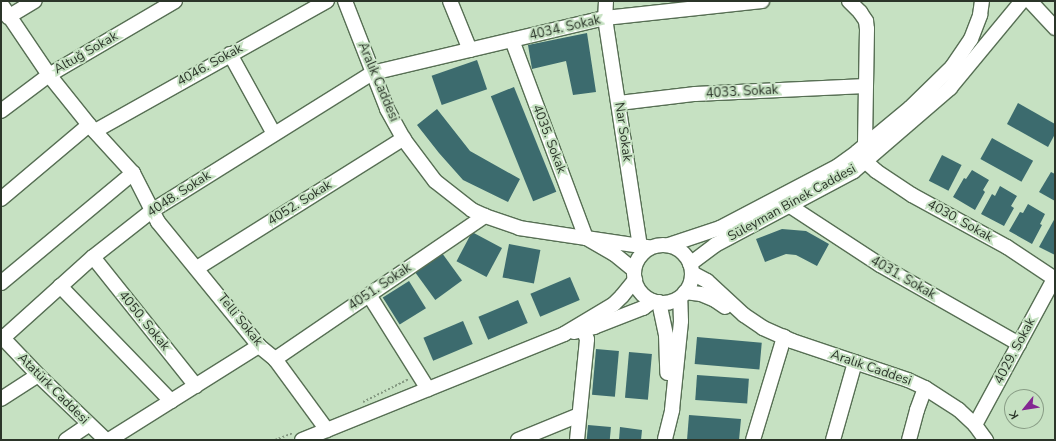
<!DOCTYPE html>
<html>
<head>
<meta charset="utf-8">
<style>
  body { margin:0 }
  #map { position:relative; width:1056px; height:441px; overflow:hidden; background:#c6e1c2; font-family:"Nunito Sans",sans-serif }
  div>[style] { position:absolute }
  [style*='--x'] { left:calc(var(--x)*1px); top:calc(var(--y)*1px); width:calc(var(--w)*1px); rotate:calc(var(--a)*1deg) }
  .building>* { inset:0; background:#3c6b6e; transform-origin:0 0 }
  .path>* { height:2px; margin-top:-1px; transform-origin:0; background:repeating-linear-gradient(90deg,#849881 0 2px,transparent 0 4px) }
  .roads { filter:drop-shadow(1px 0 #576f54) drop-shadow(-1px 0 #576f54) drop-shadow(0 1px #576f54) drop-shadow(0 -1px #576f54) }
  .minor>* { height:14px; margin:-7px; padding:0 7px; transform-origin:7px; border-radius:7px; background:#fff }
  .minor>.ring { margin:-7px; padding:0; box-sizing:content-box; background:none; border:14px solid #fff; border-radius:50% }
  span { translate:-50% -50%; white-space:nowrap; text-align:center; line-height:1.15; -webkit-text-stroke:4px #c6e1c2; paint-order:stroke }
  .street-label { font-size:13px; color:#2b3529 }
  .frame { position:absolute; inset:0; border:2px solid #2b3529; pointer-events:none }
  .north { position:absolute; left:1004px; top:389px; width:40px; height:40px; box-sizing:border-box; background:#c6e1c2; border:1px solid #889c85; border-radius:50%; rotate:240deg; font-size:11px; font-weight:700; line-height:16px; text-align:center; color:#2b3529 }
  .north::after { content:''; display:block; margin:auto; width:14px; height:18px; background:#832792; clip-path:polygon(50% 0,100% 100%,50% 72%,0 100%) }
</style>
</head>
<body>
<div id="map">
  <div class="building">
    <div style="clip-path:polygon(587px 33px,596px 92px,573px 95px,566px 61px,532px 69px,528px 45px)"></div>
    <div style="left:477px;top:60px;width:31px;height:48px;rotate:71deg"></div>
    <div style="left:514px;top:87px;width:113px;height:25px;rotate:68deg"></div>
    <div style="clip-path:polygon(1018px 103px,1055px 124px,1055px 134px,1048px 147px,1007px 124px)"></div>
    <div style="clip-path:polygon(437px 109px,470px 151px,520px 179px,508px 202px,463px 180px,439px 153px,417px 125px)"></div>
    <div style="left:992px;top:138px;width:47px;height:24px;rotate:29deg"></div>
    <div style="left:942px;top:155px;width:22px;height:29px;rotate:27deg"></div>
    <div style="clip-path:polygon(972px 170px,989px 180px,983px 190px,985px 192px,975px 210px,953px 197px,964px 178px,966px 179px)"></div>
    <div style="clip-path:polygon(1051px 172px,1055px 174px,1055px 201px,1039px 192px)"></div>
    <div style="clip-path:polygon(1000px 186px,1017px 196px,1011px 206px,1014px 208px,1004px 226px,981px 214px,992px 194px,995px 196px)"></div>
    <div style="clip-path:polygon(1028px 204px,1045px 214px,1040px 224px,1042px 225px,1032px 244px,1009px 231px,1020px 212px,1023px 213px)"></div>
    <div style="clip-path:polygon(1055px 218px,1055px 255px,1039px 247px)"></div>
    <div style="clip-path:polygon(782px 229px,806px 231px,829px 244px,817px 266px,796px 255px,786px 254px,765px 262px,756px 239px)"></div>
    <div style="left:472px;top:232px;width:34px;height:33px;rotate:28deg"></div>
    <div style="left:509px;top:244px;width:32px;height:34px;rotate:11deg"></div>
    <div style="left:442px;top:253px;width:34px;height:33px;rotate:54deg"></div>
    <div style="left:570px;top:277px;width:25px;height:43px;rotate:67deg"></div>
    <div style="left:409px;top:281px;width:32px;height:31px;rotate:58deg"></div>
    <div style="left:518px;top:300px;width:25px;height:43px;rotate:67deg"></div>
    <div style="left:463px;top:321px;width:25px;height:43px;rotate:67deg"></div>
    <div style="left:697px;top:337px;width:65px;height:27px;rotate:5deg"></div>
    <div style="left:596px;top:349px;width:23px;height:46px;rotate:5deg"></div>
    <div style="left:629px;top:352px;width:23px;height:46px;rotate:5deg"></div>
    <div style="left:697px;top:375px;width:52px;height:25px;rotate:4deg"></div>
    <div style="clip-path:polygon(689px 415px,741px 419px,739px 440px,687px 440px)"></div>
    <div style="left:588px;top:425px;width:23px;height:15px;rotate:5deg"></div>
    <div style="clip-path:polygon(620px 427px,642px 430px,641px 440px,619px 440px)"></div>
  </div>
  <div class="path">
    <div style="--x:363;--y:402;--w:51;--a:-26.6"></div>
    <div style="--x:275;--y:440;--w:19;--a:-21"></div>
  </div>
  <div class="roads">
    <div class="minor">
      <div style="--x:345;--y:1;--w:116;--a:68.7"></div>
      <div style="--x:387;--y:109;--w:37;--a:61"></div>
      <div style="--x:405;--y:141;--w:50;--a:53.1"></div>
      <div style="--x:435;--y:181;--w:47;--a:38.1"></div>
      <div style="--x:472;--y:210;--w:14;--a:25"></div>
      <div style="--x:485;--y:216;--w:36;--a:19"></div>
      <div style="--x:519;--y:228;--w:68;--a:8.5"></div>
      <div style="--x:450;--y:1;--w:53;--a:67.8"></div>
      <div style="--x:606;--y:1;--w:17;--a:93"></div>
      <div style="--x:605;--y:18;--w:231;--a:81.3"></div>
      <div style="--x:849;--y:1;--w:16;--a:45"></div>
      <div style="--x:860;--y:12;--w:11;--a:56"></div>
      <div style="--x:866;--y:21;--w:8;--a:83"></div>
      <div style="--x:867;--y:29;--w:116;--a:91"></div>
      <div style="--x:1030;--y:1;--w:37;--a:47"></div>
      <div style="--x:1;--y:4;--w:86;--a:55.9"></div>
      <div style="--x:49;--y:75;--w:64;--a:51.3"></div>
      <div style="--x:89;--y:125;--w:65;--a:47.5"></div>
      <div style="--x:133;--y:173;--w:55;--a:63"></div>
      <div style="--x:158;--y:222;--w:160;--a:50.8"></div>
      <div style="--x:259;--y:346;--w:21;--a:39"></div>
      <div style="--x:275;--y:359;--w:88;--a:53.8"></div>
      <div style="--x:8;--y:17;--w:31;--a:-31"></div>
      <div style="--x:512;--y:40;--w:211;--a:69.5"></div>
      <div style="--x:230;--y:54;--w:91;--a:61.2"></div>
      <div style="--x:619;--y:103;--w:77;--a:-6.8"></div>
      <div style="--x:695;--y:94;--w:171;--a:-2.7"></div>
      <div style="--x:1;--y:111;--w:60;--a:-36.9"></div>
      <div style="--x:49;--y:75;--w:146;--a:-30.4"></div>
      <div style="--x:95;--y:131;--w:266;--a:-29.3"></div>
      <div style="--x:865;--y:161;--w:15;--a:42"></div>
      <div style="--x:876;--y:171;--w:43;--a:33.7"></div>
      <div style="--x:912;--y:195;--w:108;--a:28.7"></div>
      <div style="--x:1007;--y:247;--w:58;--a:33.7"></div>
      <div style="--x:1;--y:199;--w:115;--a:-40.1"></div>
      <div style="--x:790;--y:206;--w:108;--a:33.2"></div>
      <div style="--x:880;--y:265;--w:160;--a:29.6"></div>
      <div style="--x:669;--y:245;--w:54;--a:-18.4"></div>
      <div style="--x:720;--y:228;--w:133;--a:-27.7"></div>
      <div style="--x:838;--y:166;--w:24;--a:-36"></div>
      <div style="--x:857;--y:152;--w:69;--a:-39.7"></div>
      <div style="--x:910;--y:108;--w:59;--a:-44.3"></div>
      <div style="--x:952;--y:67;--w:34;--a:-56"></div>
      <div style="--x:971;--y:39;--w:26;--a:-69"></div>
      <div style="--x:980;--y:15;--w:14;--a:-82"></div>
      <div class="ring" style="left:634px;top:245px;width:44px;height:44px"></div>
      <div style="--x:93;--y:257;--w:165;--a:51.4"></div>
      <div style="--x:690;--y:264;--w:31;--a:-37"></div>
      <div style="--x:715;--y:245;--w:157;--a:-28"></div>
      <div style="--x:854;--y:171;--w:127;--a:-40.8"></div>
      <div style="--x:950;--y:88;--w:113;--a:-50.4"></div>
      <div style="--x:197;--y:268;--w:244;--a:-32.1"></div>
      <div style="--x:634;--y:270;--w:26;--a:-141"></div>
      <div style="--x:614;--y:254;--w:32;--a:-150"></div>
      <div style="--x:586;--y:238;--w:63;--a:8.3"></div>
      <div style="--x:692;--y:273;--w:17;--a:28"></div>
      <div style="--x:707;--y:281;--w:50;--a:42.6"></div>
      <div style="--x:744;--y:315;--w:23;--a:34"></div>
      <div style="--x:763;--y:328;--w:32;--a:24"></div>
      <div style="--x:792;--y:341;--w:122;--a:18.6"></div>
      <div style="--x:908;--y:380;--w:19;--a:25"></div>
      <div style="--x:925;--y:388;--w:40;--a:32.9"></div>
      <div style="--x:959;--y:410;--w:22;--a:43"></div>
      <div style="--x:975;--y:425;--w:19;--a:54"></div>
      <div style="--x:1;--y:283;--w:172;--a:-39.8"></div>
      <div style="--x:60;--y:286;--w:160;--a:46"></div>
      <div style="--x:685;--y:292;--w:16;--a:7"></div>
      <div style="--x:701;--y:294;--w:15;--a:23"></div>
      <div style="--x:715;--y:300;--w:12;--a:35"></div>
      <div style="--x:369;--y:295;--w:111;--a:57.9"></div>
      <div style="--x:659;--y:302;--w:34;--a:78"></div>
      <div style="--x:666;--y:335;--w:38;--a:88"></div>
      <div style="--x:574;--y:332;--w:21;--a:-14"></div>
      <div style="--x:594;--y:327;--w:53;--a:-21.2"></div>
      <div style="--x:643;--y:308;--w:12;--a:-35"></div>
      <div style="--x:1;--y:336;--w:54;--a:46.5"></div>
      <div style="--x:38;--y:375;--w:94;--a:43.7"></div>
      <div style="--x:3;--y:338;--w:121;--a:-42"></div>
      <div style="--x:93;--y:257;--w:76;--a:-38.1"></div>
      <div style="--x:153;--y:210;--w:258;--a:-32"></div>
      <div style="--x:372;--y:73;--w:239;--a:-13.3"></div>
      <div style="--x:605;--y:18;--w:158;--a:-6.2"></div>
      <div style="--x:275;--y:359;--w:254;--a:-34.3"></div>
      <div style="--x:1;--y:399;--w:44;--a:-33"></div>
      <div style="--x:975;--y:425;--w:168;--a:-61.6"></div>
      <div style="--x:665;--y:439;--w:30;--a:-76"></div>
      <div style="--x:672;--y:410;--w:89;--a:-84.2"></div>
      <div style="--x:681;--y:321;--w:23;--a:-92"></div>
      <div style="--x:66;--y:440;--w:27;--a:-34"></div>
      <div style="--x:109;--y:440;--w:177;--a:-32.1"></div>
      <div style="--x:302;--y:440;--w:283;--a:-22"></div>
      <div style="--x:564;--y:334;--w:58;--a:-31"></div>
      <div style="--x:614;--y:304;--w:11;--a:-45"></div>
      <div style="--x:622;--y:296;--w:21;--a:-51"></div>
      <div style="--x:518;--y:440;--w:66;--a:-22.3"></div>
      <div style="--x:577;--y:440;--w:101;--a:-84.3"></div>
      <div style="--x:587;--y:339;--w:10;--a:-114"></div>
      <div style="--x:753;--y:440;--w:108;--a:-73.2"></div>
      <div style="--x:833;--y:440;--w:81;--a:-74.2"></div>
      <div style="--x:909;--y:440;--w:31;--a:-75"></div>
      <div style="--x:917;--y:410;--w:23;--a:-70"></div>
    </div>
  </div>
  <div class="street-label">
    <span style="left:565px;top:28px;rotate:-13deg">4034. Sokak</span>
    <span style="left:86px;top:53px;rotate:-30deg">Altuğ Sokak</span>
    <span style="left:210px;top:65px;rotate:-29deg">4046. Sokak</span>
    <span style="left:378px;top:82px;rotate:67deg">Aralık Caddesi</span>
    <span style="left:742px;top:92px;rotate:-3deg">4033. Sokak</span>
    <span style="left:623px;top:132px;rotate:82deg">Nar Sokak</span>
    <span style="left:549px;top:139px;rotate:69deg">4035. Sokak</span>
    <span style="left:179px;top:194px;rotate:-33deg">4048. Sokak</span>
    <span style="left:300px;top:203px;rotate:-32deg">4052. Sokak</span>
    <span style="left:792px;top:203px;rotate:-29deg">Süleyman Binek Caddesi</span>
    <span style="left:960px;top:221px;rotate:29deg">4030. Sokak</span>
    <span style="left:903px;top:278px;rotate:30deg">4031. Sokak</span>
    <span style="left:380px;top:287px;rotate:-34deg">4051. Sokak</span>
    <span style="left:240px;top:320px;rotate:51deg">Telli Sokak</span>
    <span style="left:144px;top:321px;rotate:51deg">4050. Sokak</span>
    <span style="left:1015px;top:351px;rotate:-62deg">4029. Sokak</span>
    <span style="left:871px;top:368px;rotate:19deg">Aralık Caddesi</span>
    <span style="left:53px;top:389px;rotate:45deg">Atatürk Caddesi</span>
  </div>
  <div class="frame"></div>
  <div class="north">K</div>
</div>
</body>
</html>
